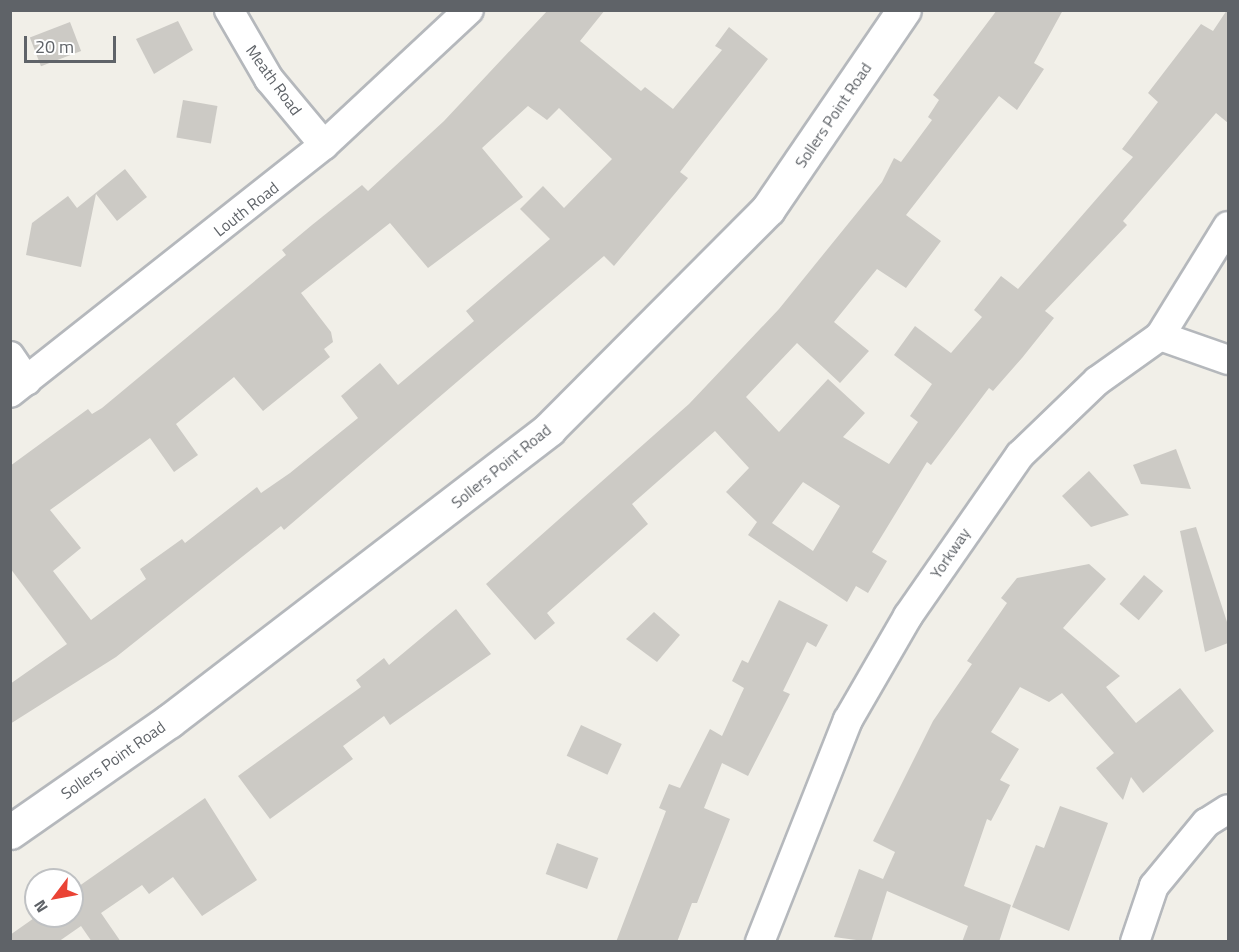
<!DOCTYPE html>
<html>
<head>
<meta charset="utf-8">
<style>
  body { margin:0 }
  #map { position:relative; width:1239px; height:952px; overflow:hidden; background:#f1efe8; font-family:"Titillium Web",sans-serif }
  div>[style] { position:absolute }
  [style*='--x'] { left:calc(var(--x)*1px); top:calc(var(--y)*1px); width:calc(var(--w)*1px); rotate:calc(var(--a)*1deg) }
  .building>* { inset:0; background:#cccac5; transform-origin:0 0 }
  .roads { filter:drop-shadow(2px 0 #b5b8bc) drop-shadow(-2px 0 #b5b8bc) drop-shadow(0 2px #b5b8bc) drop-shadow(0 -2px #b5b8bc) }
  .street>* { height:28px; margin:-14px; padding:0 14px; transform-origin:14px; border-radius:14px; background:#fff }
  .secondary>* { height:33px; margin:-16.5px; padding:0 16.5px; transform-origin:16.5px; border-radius:16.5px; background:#fff }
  span { translate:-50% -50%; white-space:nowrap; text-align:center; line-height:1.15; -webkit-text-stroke:4.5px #fff; paint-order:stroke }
  .street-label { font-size:16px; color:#5f6368 }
  .frame { position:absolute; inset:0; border:12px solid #5f6368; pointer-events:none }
  .north { position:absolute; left:24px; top:868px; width:60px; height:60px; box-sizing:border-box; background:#fff; border:2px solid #bfc1c3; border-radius:50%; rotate:238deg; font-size:16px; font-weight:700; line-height:24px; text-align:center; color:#5f6368 }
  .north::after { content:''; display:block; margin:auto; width:21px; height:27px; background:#ea4335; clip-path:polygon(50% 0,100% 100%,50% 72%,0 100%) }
  .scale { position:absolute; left:24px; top:36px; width:92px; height:27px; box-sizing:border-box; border:3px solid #5f6368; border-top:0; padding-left:8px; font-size:18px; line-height:21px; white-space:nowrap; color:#5f6368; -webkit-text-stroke:4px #fff; paint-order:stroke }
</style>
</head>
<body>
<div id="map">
  <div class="building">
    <div style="clip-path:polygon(evenodd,548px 10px,605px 10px,580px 41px,641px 91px,645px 87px,673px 109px,722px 50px,715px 46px,729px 27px,768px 59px,680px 172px,688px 178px,614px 266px,604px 256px,284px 530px,281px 526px,116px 657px,10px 724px,10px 684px,67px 644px,10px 568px,10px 466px,88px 409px,92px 414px,102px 408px,286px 255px,282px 250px,312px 225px,362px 185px,368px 191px,444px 121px,548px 10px,528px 106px,547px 120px,559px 108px,612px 159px,564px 208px,543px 186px,520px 209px,550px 239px,466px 311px,474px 321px,398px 385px,380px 363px,341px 396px,358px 418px,290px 473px,261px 493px,257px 487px,185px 543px,182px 539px,140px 569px,146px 579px,91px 620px,53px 571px,81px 548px,50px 510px,150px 438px,174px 472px,198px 455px,176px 424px,234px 377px,263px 411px,330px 357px,324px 349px,333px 342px,331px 332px,301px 293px,390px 223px,428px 268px,523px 197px,482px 148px,528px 106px)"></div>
    <div style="clip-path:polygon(evenodd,997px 10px,1063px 10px,1034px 63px,1044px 69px,1017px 110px,999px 96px,906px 215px,941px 241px,906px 288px,877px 269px,834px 322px,869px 351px,840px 383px,797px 343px,746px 397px,779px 432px,828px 379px,865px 413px,843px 437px,889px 464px,918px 422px,910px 416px,932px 384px,894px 355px,915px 326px,951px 353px,982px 317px,974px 310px,1001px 276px,1018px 289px,1133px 157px,1122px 149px,1158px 102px,1148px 93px,1201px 24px,1213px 31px,1227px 10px,1228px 123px,1216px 113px,1123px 221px,1127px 225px,1045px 311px,1054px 318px,1022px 358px,993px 391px,989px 388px,931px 465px,927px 462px,872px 552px,887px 561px,868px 593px,856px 586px,847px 602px,748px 535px,757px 522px,726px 492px,749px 468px,715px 431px,632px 504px,648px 524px,547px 613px,555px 623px,535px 640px,486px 584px,689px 404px,779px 309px,882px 182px,894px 158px,901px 162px,932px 120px,928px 117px,939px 100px,933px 95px,997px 10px,803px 482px,840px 506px,813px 551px,772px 523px,803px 482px)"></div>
    <div style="clip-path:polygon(178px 21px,193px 50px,154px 74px,136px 39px)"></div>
    <div style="left:70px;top:22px;width:31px;height:43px;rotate:69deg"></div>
    <div style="left:183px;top:100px;width:35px;height:38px;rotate:10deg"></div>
    <div style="clip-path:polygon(125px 169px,147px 197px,117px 221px,96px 194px,81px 267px,26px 255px,32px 223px,68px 196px,77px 208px)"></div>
    <div style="clip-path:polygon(1176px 449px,1191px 489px,1141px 484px,1133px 465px)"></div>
    <div style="clip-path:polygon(1089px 471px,1129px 515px,1091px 527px,1062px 496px)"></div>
    <div style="clip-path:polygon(1196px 527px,1228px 625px,1228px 643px,1205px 652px,1180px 531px)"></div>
    <div style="clip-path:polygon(1089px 564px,1106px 579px,1063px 628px,1120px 676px,1106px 687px,1136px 723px,1180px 688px,1214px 731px,1143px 793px,1131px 777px,1123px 800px,1096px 768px,1114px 753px,1062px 693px,1049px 702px,1020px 687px,991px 732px,1019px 749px,1000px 780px,1010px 785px,991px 821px,987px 819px,964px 886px,1011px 905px,999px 942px,962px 942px,968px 926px,887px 891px,871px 942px,834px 937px,859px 869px,883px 879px,895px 852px,873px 841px,933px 721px,972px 664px,967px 661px,1007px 603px,1001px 598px,1017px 578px)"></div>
    <div style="left:1144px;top:575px;width:25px;height:38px;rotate:40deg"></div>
    <div style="clip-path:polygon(779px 600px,828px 625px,816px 647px,807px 642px,783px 691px,790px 694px,748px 776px,722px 763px,704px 808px,730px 819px,697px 903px,692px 903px,677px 942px,616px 942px,666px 811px,659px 808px,669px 784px,680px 788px,710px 729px,722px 736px,744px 688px,732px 681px,742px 660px,748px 663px)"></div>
    <div style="clip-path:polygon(456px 609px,491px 654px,390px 725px,384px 716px,343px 746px,353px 759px,270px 819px,238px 776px,361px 687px,356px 680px,384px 658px,389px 665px)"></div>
    <div style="clip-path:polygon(654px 612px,680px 635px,657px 662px,626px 639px)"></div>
    <div style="left:581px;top:725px;width:45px;height:34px;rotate:25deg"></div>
    <div style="clip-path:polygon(205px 798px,257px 880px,202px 916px,173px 877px,149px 894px,142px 885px,101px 913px,121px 942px,92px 942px,81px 926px,58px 942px,10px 942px,10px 935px,37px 916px,72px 916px,72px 891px)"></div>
    <div style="clip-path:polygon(1060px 806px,1108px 823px,1069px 931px,1012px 907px,1036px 845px,1044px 848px)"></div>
    <div style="left:557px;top:843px;width:44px;height:33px;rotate:20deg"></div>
  </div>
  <div class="roads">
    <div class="street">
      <div style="--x:229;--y:10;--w:80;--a:59.9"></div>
      <div style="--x:269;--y:79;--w:86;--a:50.2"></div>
      <div style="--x:1160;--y:336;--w:72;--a:19.4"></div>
      <div style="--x:10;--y:356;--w:30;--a:56"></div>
      <div style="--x:10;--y:393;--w:400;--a:-38.3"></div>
      <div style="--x:324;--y:145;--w:198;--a:-43"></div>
      <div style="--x:760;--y:942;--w:239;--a:-68.4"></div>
      <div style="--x:848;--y:720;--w:120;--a:-60"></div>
      <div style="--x:908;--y:616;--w:196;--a:-55.2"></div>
      <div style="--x:1020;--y:455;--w:107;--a:-43.9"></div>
      <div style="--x:1097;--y:381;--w:77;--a:-35.5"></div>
      <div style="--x:1160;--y:336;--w:129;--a:-58.3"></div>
      <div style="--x:1135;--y:942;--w:59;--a:-71.3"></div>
      <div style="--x:1154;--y:886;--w:82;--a:-50.5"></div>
      <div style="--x:1206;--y:823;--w:26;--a:-32"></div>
    </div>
    <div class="secondary">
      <div style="--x:10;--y:832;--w:194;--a:-34.9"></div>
      <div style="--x:169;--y:721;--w:479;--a:-37.5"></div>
      <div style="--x:549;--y:429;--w:310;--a:-45.1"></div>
      <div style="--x:768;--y:209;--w:241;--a:-55.7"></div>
    </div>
  </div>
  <div class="street-label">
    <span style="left:274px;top:80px;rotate:54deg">Meath Road</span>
    <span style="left:833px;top:115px;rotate:-56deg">Sollers Point Road</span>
    <span style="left:246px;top:209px;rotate:-38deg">Louth Road</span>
    <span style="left:501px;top:466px;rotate:-39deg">Sollers Point Road</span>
    <span style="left:950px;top:553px;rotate:-56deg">Yorkway</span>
    <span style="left:113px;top:760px;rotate:-35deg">Sollers Point Road</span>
  </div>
  <div class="frame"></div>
  <div class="north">N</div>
  <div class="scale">20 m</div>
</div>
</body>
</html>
